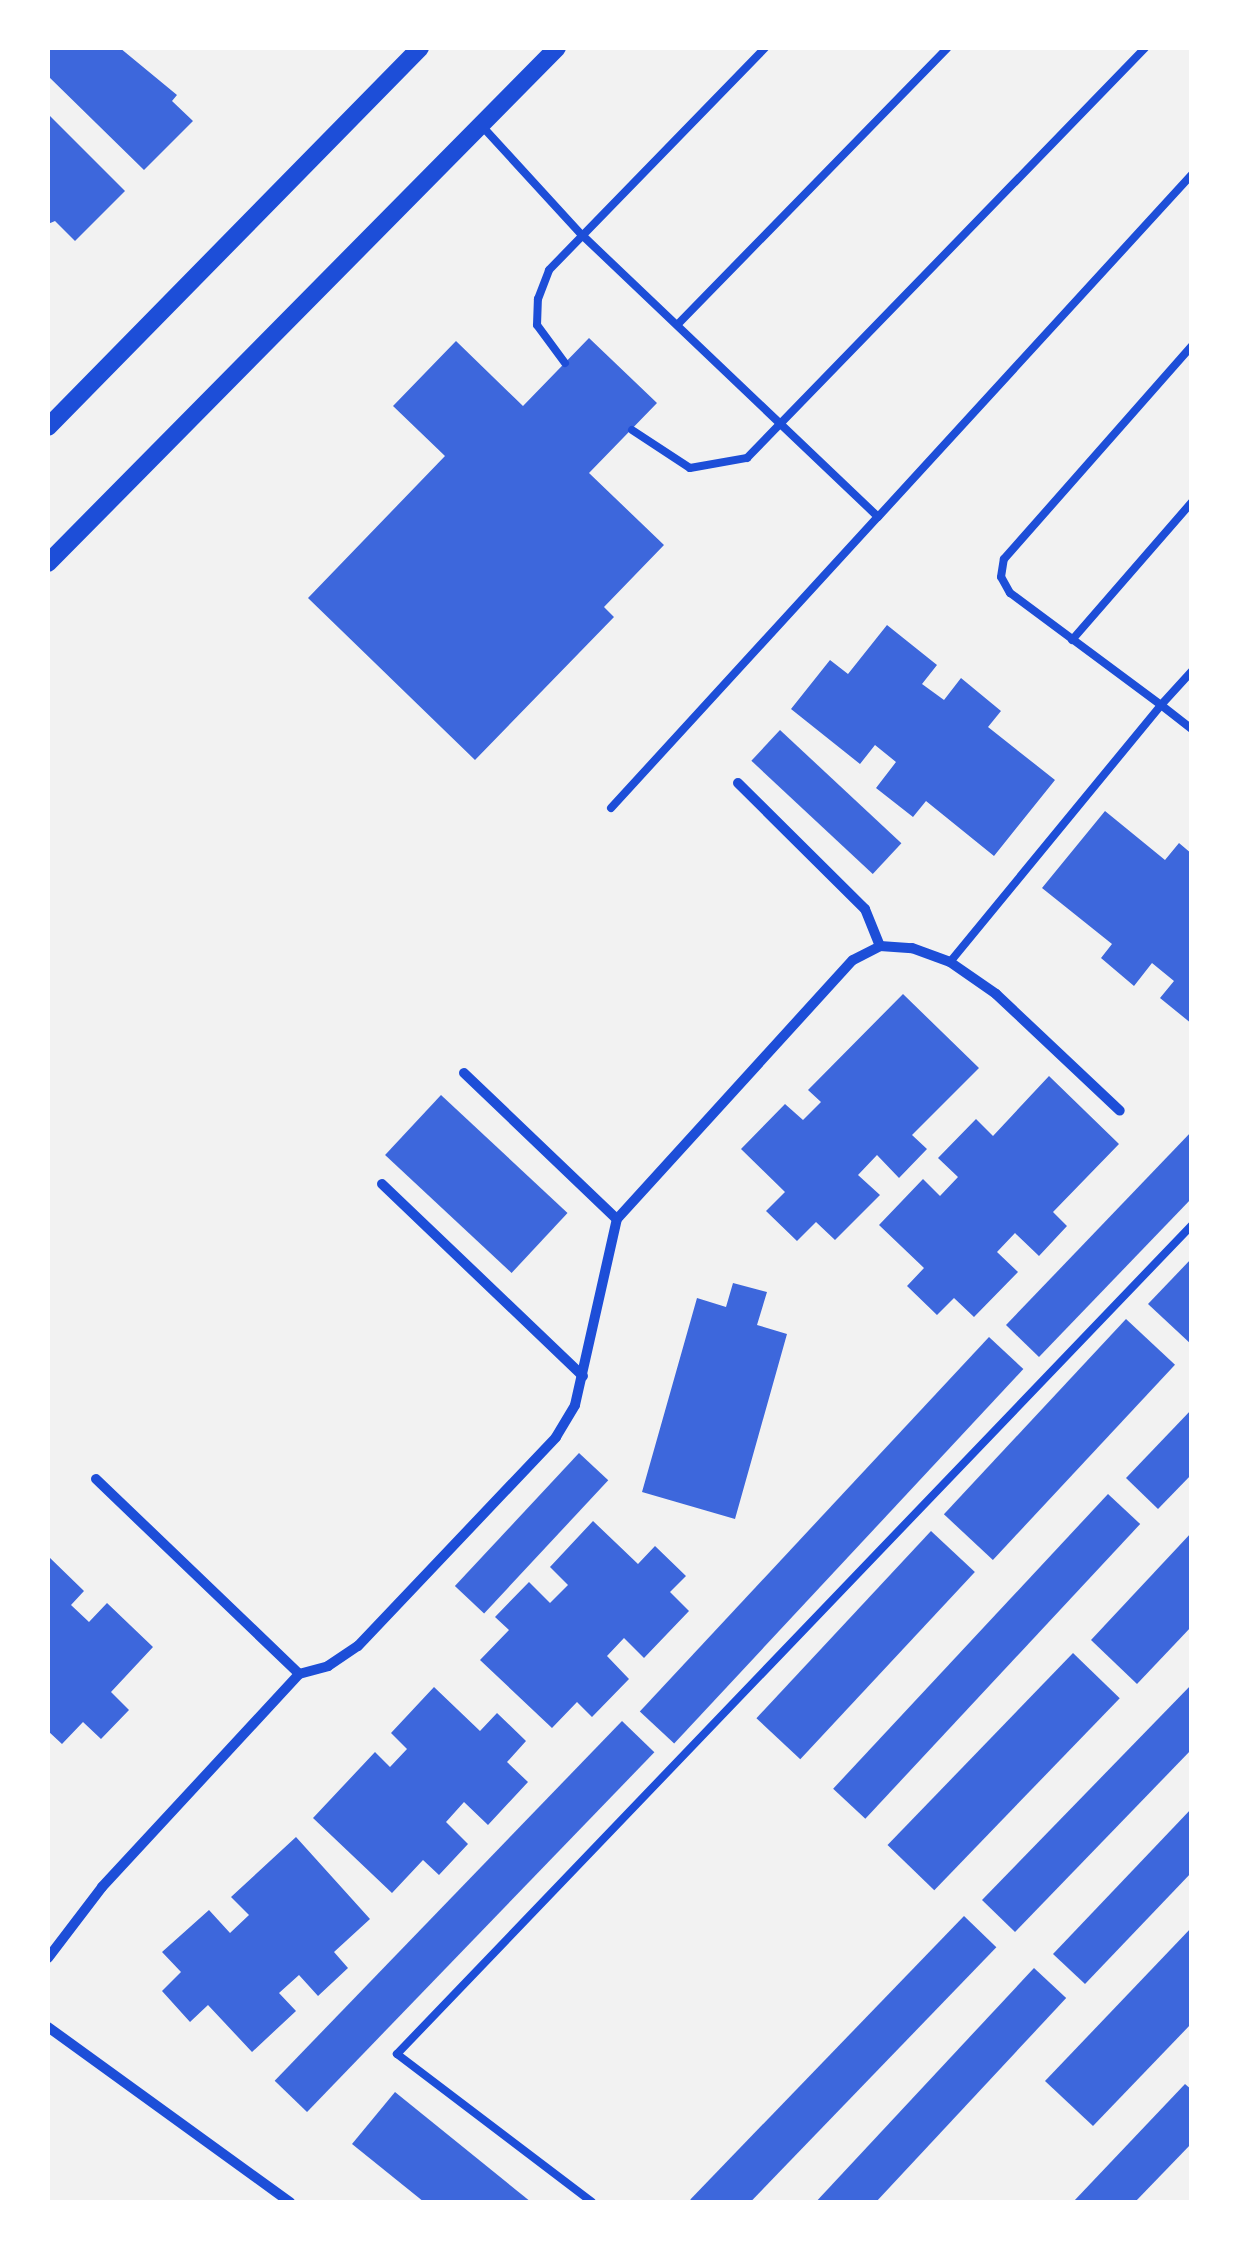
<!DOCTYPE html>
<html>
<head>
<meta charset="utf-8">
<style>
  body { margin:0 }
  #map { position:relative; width:1239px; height:2250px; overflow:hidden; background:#f2f2f2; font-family:"Exo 2",sans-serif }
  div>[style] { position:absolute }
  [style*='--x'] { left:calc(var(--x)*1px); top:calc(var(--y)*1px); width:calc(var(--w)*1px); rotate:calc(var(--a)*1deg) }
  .building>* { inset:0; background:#3d67dc; transform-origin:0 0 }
  .service>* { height:8px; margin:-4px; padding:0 4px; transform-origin:4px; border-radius:4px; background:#1d4ed8 }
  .minor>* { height:10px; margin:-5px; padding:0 5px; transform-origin:5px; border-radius:5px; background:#1d4ed8 }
  .tertiary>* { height:18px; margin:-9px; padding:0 9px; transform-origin:9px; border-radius:9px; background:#1d4ed8 }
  span { translate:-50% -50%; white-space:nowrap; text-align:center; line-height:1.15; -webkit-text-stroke:10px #fff; paint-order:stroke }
  .frame { position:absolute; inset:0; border:50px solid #fff; pointer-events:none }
</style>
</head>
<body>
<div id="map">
  <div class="building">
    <div style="clip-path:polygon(48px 48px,120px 48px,177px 95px,172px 101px,193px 121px,144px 170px,48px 76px)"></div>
    <div style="clip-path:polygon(48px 114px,125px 191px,75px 241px,55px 221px,48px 224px)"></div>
    <div style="clip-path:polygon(589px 338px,657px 403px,589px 473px,664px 545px,604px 607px,614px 617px,475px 760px,308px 598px,445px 456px,393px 406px,456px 341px,523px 406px)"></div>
    <div style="clip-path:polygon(887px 625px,937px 665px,922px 684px,944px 700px,961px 678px,1001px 711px,988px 727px,1055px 780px,994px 856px,926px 801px,913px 817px,876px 788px,896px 762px,875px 745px,860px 764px,791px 709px,830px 660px,848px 674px)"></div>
    <div style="left:780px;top:730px;width:166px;height:42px;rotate:43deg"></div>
    <div style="clip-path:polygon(1105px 811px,1165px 860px,1179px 843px,1192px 854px,1192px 1024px,1160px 998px,1174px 981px,1152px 963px,1134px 986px,1101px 958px,1112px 944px,1042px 888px)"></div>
    <div style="clip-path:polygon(903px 994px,979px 1068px,912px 1135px,927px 1149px,899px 1178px,877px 1155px,858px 1175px,880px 1195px,835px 1240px,816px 1222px,797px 1241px,766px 1211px,785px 1192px,741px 1149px,785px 1104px,803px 1120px,821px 1102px,808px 1090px)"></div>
    <div style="clip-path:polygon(1049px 1076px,1119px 1144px,1053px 1212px,1067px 1226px,1039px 1256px,1015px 1233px,997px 1252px,1018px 1272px,974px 1317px,954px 1298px,937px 1315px,907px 1286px,924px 1268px,879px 1225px,923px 1179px,940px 1196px,958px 1177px,938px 1158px,976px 1119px,993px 1136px)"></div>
    <div style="left:441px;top:1095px;width:173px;height:82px;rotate:43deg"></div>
    <div style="clip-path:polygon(1192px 1131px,1192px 1198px,1039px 1357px,1006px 1325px)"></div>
    <div style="clip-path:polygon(1192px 1258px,1192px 1345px,1148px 1304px)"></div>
    <div style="clip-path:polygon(733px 1283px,767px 1292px,757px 1325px,787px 1334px,735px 1519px,642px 1492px,697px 1298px,726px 1307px)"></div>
    <div style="left:1126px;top:1319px;width:67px;height:267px;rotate:43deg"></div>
    <div style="left:989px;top:1337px;width:47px;height:512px;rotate:43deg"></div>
    <div style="clip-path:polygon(1192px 1409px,1192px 1474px,1158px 1509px,1126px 1478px)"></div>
    <div style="left:579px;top:1453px;width:40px;height:182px;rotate:43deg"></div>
    <div style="left:1108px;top:1494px;width:44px;height:403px;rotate:43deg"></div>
    <div style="clip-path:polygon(593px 1521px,638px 1564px,655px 1546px,686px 1576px,670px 1592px,689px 1611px,644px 1658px,624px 1638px,607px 1656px,629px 1679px,592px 1717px,577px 1702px,552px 1728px,480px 1660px,509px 1630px,495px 1617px,529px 1582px,550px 1603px,568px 1585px,550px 1567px)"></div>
    <div style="left:931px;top:1531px;width:60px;height:256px;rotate:43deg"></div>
    <div style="clip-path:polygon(1192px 1532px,1192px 1626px,1137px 1684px,1091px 1640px)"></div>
    <div style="clip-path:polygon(48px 1556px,84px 1591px,71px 1605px,89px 1622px,107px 1603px,153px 1647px,111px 1692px,129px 1710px,101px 1739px,83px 1722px,62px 1744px,48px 1731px)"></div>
    <div style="left:1073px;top:1653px;width:65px;height:267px;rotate:44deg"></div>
    <div style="clip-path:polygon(1192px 1684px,1192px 1749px,1015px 1932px,982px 1900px)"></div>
    <div style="clip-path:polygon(434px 1687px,480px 1731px,497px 1713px,526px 1741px,507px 1762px,528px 1782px,488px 1825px,464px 1802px,446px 1822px,468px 1844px,439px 1875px,423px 1860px,392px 1893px,313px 1818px,375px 1752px,390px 1767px,407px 1749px,391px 1733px)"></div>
    <div style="left:622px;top:1721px;width:45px;height:500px;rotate:44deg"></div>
    <div style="clip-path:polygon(1192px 1808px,1192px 1872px,1085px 1984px,1053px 1954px)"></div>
    <div style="clip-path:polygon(296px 1837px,370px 1919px,334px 1952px,348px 1968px,318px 1996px,299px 1975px,279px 1993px,296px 2011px,252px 2052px,208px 2005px,190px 2022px,162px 1991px,181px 1972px,162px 1952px,209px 1910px,230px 1933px,249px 1915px,231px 1897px)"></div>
    <div style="left:964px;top:1916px;width:45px;height:394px;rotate:44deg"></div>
    <div style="clip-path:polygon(1192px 1927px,1192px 2023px,1093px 2126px,1045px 2081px)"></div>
    <div style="left:1034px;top:1968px;width:44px;height:323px;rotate:43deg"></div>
    <div style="clip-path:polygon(1185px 2084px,1192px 2090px,1192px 2143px,1135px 2202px,1073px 2202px)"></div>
    <div style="clip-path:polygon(395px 2092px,531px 2202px,424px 2202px,352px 2144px)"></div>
  </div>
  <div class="service">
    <div style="--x:481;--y:125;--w:148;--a:47.5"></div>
    <div style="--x:581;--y:234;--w:410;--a:43.6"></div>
    <div style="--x:878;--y:517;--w:465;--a:-47.5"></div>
    <div style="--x:679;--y:323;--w:384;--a:-45.7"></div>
    <div style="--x:565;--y:363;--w:47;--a:-126.4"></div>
    <div style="--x:537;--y:325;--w:26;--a:-88"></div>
    <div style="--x:538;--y:299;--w:31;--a:-69"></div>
    <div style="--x:549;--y:270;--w:310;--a:-45.8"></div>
    <div style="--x:632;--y:430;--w:69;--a:33.2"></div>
    <div style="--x:690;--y:468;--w:58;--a:-10"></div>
    <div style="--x:747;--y:458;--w:571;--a:-45.85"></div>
    <div style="--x:1072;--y:640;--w:183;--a:-49"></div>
    <div style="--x:1192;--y:671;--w:46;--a:132.4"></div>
    <div style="--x:1161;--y:705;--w:39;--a:38"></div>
    <div style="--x:611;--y:808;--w:395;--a:-47.5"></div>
    <div style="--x:950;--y:962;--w:333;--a:-50.6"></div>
    <div style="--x:1161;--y:705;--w:188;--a:-143.4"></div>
    <div style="--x:1010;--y:593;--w:18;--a:-119"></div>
    <div style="--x:1001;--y:577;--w:18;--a:-81"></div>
    <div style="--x:1004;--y:559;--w:284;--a:-48.6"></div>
    <div style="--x:592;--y:2202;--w:245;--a:-142.8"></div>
    <div style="--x:397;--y:2054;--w:1149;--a:-46.2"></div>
  </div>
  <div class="minor">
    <div style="--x:738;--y:783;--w:179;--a:44.8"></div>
    <div style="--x:865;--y:909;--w:40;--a:68"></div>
    <div style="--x:464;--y:1073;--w:211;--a:43.7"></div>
    <div style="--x:382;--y:1184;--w:278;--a:43.7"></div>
    <div style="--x:96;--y:1479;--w:281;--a:43.8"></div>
    <div style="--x:48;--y:1958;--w:89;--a:-52.7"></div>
    <div style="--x:102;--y:1887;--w:290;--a:-47.2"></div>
    <div style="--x:299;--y:1674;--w:30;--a:-15"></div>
    <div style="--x:328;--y:1666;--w:36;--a:-34"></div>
    <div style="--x:358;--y:1646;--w:288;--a:-46.5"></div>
    <div style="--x:556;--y:1437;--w:37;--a:-59"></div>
    <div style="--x:575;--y:1405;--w:191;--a:-77.3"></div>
    <div style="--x:617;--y:1219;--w:350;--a:-47.7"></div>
    <div style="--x:853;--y:960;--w:30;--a:-27"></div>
    <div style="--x:880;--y:946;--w:32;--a:4"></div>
    <div style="--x:912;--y:948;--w:40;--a:20.2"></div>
    <div style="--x:950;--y:962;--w:56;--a:34.8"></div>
    <div style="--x:996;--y:994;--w:170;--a:43.3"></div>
    <div style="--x:48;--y:2027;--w:299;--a:35.9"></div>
  </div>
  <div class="tertiary">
    <div style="--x:48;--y:427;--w:531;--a:-45.53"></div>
    <div style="--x:48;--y:563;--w:724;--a:-45.34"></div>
  </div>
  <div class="frame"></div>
</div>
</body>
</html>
